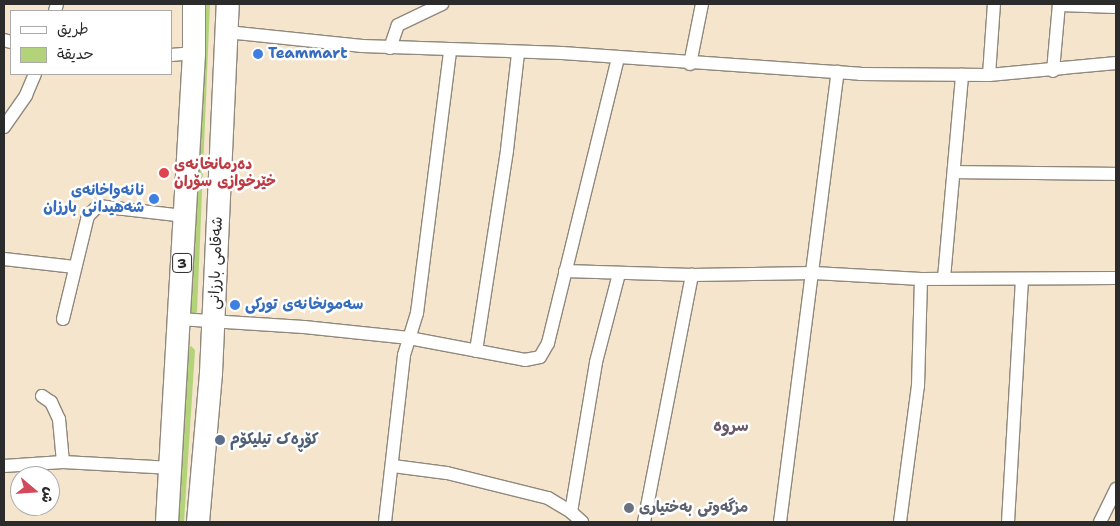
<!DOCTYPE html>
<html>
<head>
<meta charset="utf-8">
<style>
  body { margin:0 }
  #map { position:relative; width:1120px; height:526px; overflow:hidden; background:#f4e5cc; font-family:"Shantell Sans","Playpen Sans Arabic",sans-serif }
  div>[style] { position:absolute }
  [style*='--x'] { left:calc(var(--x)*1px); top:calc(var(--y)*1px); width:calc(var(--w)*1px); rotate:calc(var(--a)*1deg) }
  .green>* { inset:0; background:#b3d37b }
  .roads { filter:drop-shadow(1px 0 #90887c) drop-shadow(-1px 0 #90887c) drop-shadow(0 1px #90887c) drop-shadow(0 -1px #90887c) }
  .street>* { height:12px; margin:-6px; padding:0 6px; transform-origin:6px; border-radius:6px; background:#fff }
  .highway>* { height:22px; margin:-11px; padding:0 11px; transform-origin:11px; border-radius:11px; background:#fff }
  .dots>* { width:14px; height:14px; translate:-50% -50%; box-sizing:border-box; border:2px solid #fff; border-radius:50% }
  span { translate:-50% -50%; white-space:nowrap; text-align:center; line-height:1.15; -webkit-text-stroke:5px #fff; paint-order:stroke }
  .shield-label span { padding:1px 4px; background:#fff; border:1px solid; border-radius:4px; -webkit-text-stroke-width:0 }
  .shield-label { font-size:14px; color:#2b2b2b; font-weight:700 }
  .shop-label { font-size:15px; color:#366cbe; font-weight:700 }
  .left { translate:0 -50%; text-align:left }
  .right { translate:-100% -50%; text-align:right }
  .health-label { font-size:15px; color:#be3a42; font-weight:700 }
  .street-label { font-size:15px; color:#2b2b2b }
  .service-label { font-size:15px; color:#4e5e75; font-weight:700 }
  .worship-label { font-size:15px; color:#5b616d; font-weight:700 }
  .neighbourhood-label { font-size:16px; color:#6a5a67; font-weight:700 }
  .frame { position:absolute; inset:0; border:5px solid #2b2b2b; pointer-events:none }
  .legend { position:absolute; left:10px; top:10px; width:162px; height:65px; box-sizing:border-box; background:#fff; border:1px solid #aaa; margin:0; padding:6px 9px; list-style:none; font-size:15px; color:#2b2b2b }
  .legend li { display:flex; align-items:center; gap:10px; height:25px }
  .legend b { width:25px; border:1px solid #aaa }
  .north { position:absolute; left:10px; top:466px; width:50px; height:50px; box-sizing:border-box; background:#fff; border:1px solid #aaa; border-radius:50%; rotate:108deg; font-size:14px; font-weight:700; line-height:20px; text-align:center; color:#2b2b2b }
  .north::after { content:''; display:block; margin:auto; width:18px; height:22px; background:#d1495b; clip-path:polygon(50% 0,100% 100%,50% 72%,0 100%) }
</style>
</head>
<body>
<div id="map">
  <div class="green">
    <div style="clip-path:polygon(201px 4px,210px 4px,197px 312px,194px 317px,189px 314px)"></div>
    <div style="clip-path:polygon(191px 346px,195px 350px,184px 522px,176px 522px,186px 350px)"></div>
  </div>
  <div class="roads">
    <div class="street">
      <div style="--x:1059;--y:5;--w:57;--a:2"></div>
      <div style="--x:55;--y:11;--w:7;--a:-74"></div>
      <div style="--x:227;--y:32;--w:136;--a:5.9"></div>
      <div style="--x:362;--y:46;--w:200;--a:2"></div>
      <div style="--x:562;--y:53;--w:299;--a:4"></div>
      <div style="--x:860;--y:74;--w:129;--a:0.4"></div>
      <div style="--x:989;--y:75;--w:128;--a:-5.4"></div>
      <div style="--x:4;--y:40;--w:7;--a:16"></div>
      <div style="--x:390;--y:48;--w:24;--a:-71"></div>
      <div style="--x:398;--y:25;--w:49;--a:-25.5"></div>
      <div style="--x:171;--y:55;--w:23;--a:-5"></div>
      <div style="--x:690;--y:64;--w:61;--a:-78.7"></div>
      <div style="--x:1053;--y:71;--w:67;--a:-84.9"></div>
      <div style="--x:989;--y:75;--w:71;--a:-86"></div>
      <div style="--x:4;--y:127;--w:39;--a:-55"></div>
      <div style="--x:26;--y:95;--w:23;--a:-67"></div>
      <div style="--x:955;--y:172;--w:161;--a:0.7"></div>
      <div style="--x:4;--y:259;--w:71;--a:6.4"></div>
      <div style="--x:565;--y:271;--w:127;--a:1.8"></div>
      <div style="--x:692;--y:275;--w:122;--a:-0.9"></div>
      <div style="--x:814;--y:273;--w:107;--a:3.2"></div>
      <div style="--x:921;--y:279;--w:195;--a:-0.3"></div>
      <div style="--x:944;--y:278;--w:204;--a:-84.9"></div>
      <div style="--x:63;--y:319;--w:106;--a:-76.4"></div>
      <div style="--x:88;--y:216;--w:14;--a:-45"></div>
      <div style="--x:98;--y:206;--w:88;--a:6.6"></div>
      <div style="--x:179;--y:319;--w:125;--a:3.7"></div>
      <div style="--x:304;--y:327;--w:106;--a:6"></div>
      <div style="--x:409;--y:338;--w:118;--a:10.7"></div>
      <div style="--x:525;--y:360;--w:15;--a:-11"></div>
      <div style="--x:540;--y:357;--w:16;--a:-60"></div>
      <div style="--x:548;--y:343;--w:294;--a:-76.2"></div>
      <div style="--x:476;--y:351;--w:203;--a:-81.2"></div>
      <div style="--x:507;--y:150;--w:98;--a:-83.5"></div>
      <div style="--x:42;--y:396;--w:11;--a:34"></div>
      <div style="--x:51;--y:402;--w:19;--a:65"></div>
      <div style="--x:59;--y:419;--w:43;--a:84.7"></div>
      <div style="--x:4;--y:466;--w:59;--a:-3.9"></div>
      <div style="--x:63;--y:462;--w:109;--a:3.2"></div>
      <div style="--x:393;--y:466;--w:54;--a:7.4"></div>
      <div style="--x:447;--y:473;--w:104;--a:13.9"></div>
      <div style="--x:548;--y:498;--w:27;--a:31"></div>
      <div style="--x:571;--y:512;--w:15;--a:42"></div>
      <div style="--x:571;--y:512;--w:152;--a:-80.5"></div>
      <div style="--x:596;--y:362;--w:91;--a:-75.4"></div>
      <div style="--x:385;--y:522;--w:168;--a:-83.5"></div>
      <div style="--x:404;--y:355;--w:44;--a:-72.8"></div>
      <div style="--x:417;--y:313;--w:265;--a:-82.8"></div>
      <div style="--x:644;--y:522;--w:252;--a:-79"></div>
      <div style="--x:780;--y:522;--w:454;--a:-82.7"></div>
      <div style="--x:900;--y:522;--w:137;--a:-82.5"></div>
      <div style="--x:918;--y:386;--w:107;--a:-88.4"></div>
      <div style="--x:1008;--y:522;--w:243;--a:-86.7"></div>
      <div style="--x:1100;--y:522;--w:37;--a:-64"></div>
    </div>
    <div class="highway">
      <div style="--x:167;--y:522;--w:470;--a:-86.7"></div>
      <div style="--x:194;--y:53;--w:49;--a:-90"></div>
      <div style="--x:198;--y:522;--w:150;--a:-85"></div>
      <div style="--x:211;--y:373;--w:369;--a:-87.4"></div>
    </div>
  </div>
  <div class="dots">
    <div style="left:258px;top:54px;background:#3f7fe0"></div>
    <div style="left:164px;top:173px;background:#e0444e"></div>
    <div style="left:154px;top:199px;background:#3f7fe0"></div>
    <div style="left:235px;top:305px;background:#3f7fe0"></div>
    <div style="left:220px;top:440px;background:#5c6f8a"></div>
    <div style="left:629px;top:508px;background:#6b7280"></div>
  </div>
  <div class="shield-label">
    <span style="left:182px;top:263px">3</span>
  </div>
  <div class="shop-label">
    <span class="left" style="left:268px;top:54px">Teammart</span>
    <span class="right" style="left:144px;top:199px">نانەواخانەی<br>شەهیدانی بارزان</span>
    <span class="left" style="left:245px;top:305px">سەمونخانەی تورکی</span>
  </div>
  <div class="health-label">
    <span class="left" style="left:174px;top:173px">دەرمانخانەی<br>خێرخوازی سۆران</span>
  </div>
  <div class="street-label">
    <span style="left:216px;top:263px;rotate:-88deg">شەقامی بارزانی</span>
  </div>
  <div class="service-label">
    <span class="left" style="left:230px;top:440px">کۆڕەک تیلیکۆم</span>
  </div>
  <div class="worship-label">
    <span class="left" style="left:639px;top:508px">مزگەوتی بەختیاری</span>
  </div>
  <div class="neighbourhood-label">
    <span style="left:731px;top:426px">سروە</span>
  </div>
  <div class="frame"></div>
  <ul class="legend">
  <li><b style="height:6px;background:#fff"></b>طريق</li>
  <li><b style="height:14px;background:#b3d37b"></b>حديقة</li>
  </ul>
  <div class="north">ش</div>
</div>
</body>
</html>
